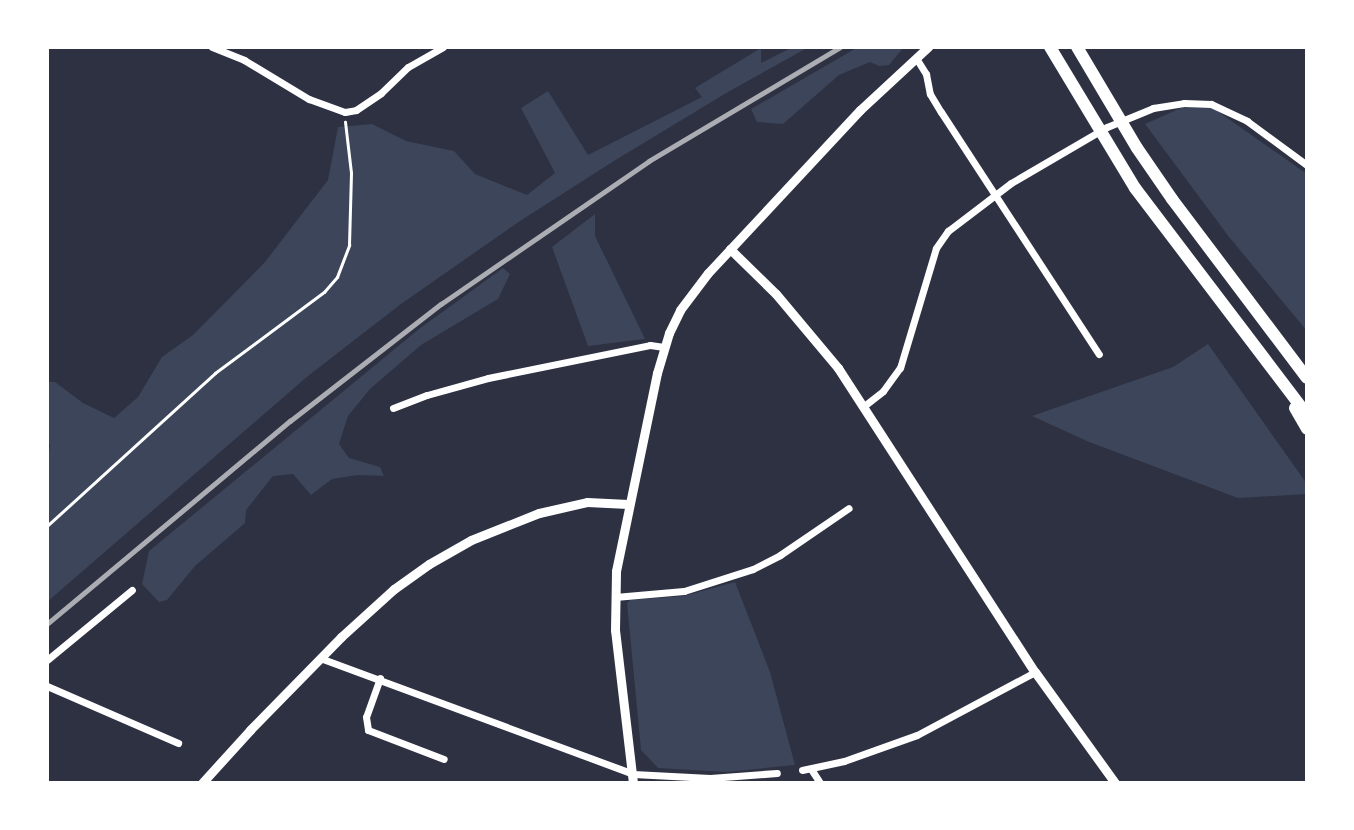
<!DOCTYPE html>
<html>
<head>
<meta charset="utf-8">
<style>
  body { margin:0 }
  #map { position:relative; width:1354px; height:830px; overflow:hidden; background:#2d3142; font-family:Ubuntu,sans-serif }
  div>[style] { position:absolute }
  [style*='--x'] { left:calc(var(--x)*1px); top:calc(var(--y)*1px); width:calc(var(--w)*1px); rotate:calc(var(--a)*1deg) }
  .green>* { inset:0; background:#3c4559 }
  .path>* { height:2.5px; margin:-1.25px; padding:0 1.25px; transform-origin:1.25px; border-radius:1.25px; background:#fff }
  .minor>* { height:7px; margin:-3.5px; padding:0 3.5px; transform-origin:3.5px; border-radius:3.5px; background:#fff }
  .tertiary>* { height:9px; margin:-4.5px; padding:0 4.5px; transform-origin:4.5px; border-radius:4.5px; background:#fff }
  .motorway>* { height:12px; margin:-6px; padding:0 6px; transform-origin:6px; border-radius:6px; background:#fff }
  .rail>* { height:4.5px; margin:-2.25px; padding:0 2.25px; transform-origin:2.25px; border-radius:2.25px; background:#abadb3 }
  span { translate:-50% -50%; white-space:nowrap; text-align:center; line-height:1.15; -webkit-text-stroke:5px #fff; paint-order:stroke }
  .frame { position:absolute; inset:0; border:49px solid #fff; pointer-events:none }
</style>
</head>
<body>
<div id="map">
  <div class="green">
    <div style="clip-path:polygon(793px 47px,809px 47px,728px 92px,614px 161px,520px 221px,401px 304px,308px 376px,47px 602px,47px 464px,50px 445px,47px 441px,47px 382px,55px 382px,83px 403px,114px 418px,138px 397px,162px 357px,193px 335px,265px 262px,328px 180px,338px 127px,372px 124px,406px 141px,454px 151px,475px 174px,527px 195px,555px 173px,521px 108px,548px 91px,588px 155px,702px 97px,695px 88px,761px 48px,761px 63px)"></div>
    <div style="clip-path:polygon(858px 47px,904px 47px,889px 65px,879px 66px,870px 62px,839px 75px,783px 124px,757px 122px,751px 109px)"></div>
    <div style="clip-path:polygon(1183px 107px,1213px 108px,1307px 174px,1307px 331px,1229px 237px,1145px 124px)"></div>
    <div style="clip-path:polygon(595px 214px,595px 236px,645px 339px,588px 346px,552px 247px)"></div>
    <div style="clip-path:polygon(503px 268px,510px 274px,498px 299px,421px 345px,370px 389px,348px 416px,339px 444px,349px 458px,380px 467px,384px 476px,358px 475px,332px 479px,311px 495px,293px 474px,273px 476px,246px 510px,245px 523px,195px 566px,167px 600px,159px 602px,142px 584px,149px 551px,419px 329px)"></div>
    <div style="clip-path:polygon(1208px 344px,1307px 484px,1307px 494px,1238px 498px,1089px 442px,1032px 416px,1173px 367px)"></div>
    <div style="clip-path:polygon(735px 582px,770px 672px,795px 765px,726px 772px,658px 768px,641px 750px,627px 603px,630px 600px,684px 596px)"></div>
  </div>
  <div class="path">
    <div style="--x:47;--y:526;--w:227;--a:-42.3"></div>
    <div style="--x:215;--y:373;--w:136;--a:-36.6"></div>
    <div style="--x:324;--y:292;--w:20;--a:-49"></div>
    <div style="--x:337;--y:277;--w:34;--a:-69"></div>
    <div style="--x:349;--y:245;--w:72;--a:-88.4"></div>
    <div style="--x:351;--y:173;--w:51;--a:-96.7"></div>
  </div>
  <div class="minor">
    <div style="--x:212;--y:47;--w:35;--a:22"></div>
    <div style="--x:244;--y:60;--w:76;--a:31"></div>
    <div style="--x:309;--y:99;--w:38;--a:20"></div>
    <div style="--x:345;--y:112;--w:11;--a:-10"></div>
    <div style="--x:356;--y:110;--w:30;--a:-34"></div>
    <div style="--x:381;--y:93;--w:37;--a:-44"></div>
    <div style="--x:408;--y:67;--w:40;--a:-29.7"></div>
    <div style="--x:916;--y:58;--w:19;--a:58"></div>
    <div style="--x:926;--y:74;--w:20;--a:79"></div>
    <div style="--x:930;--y:94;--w:21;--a:59"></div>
    <div style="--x:941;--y:112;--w:289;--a:56.9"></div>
    <div style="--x:864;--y:406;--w:24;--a:-38"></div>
    <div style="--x:883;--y:391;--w:29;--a:-54"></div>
    <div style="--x:900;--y:368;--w:125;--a:-73.3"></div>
    <div style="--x:936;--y:248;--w:21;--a:-55"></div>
    <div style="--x:948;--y:231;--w:79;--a:-37.3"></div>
    <div style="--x:1011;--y:183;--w:111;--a:-30.3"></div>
    <div style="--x:1107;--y:127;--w:50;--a:-22.4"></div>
    <div style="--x:1153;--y:108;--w:31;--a:-9"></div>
    <div style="--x:1184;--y:103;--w:27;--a:2"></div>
    <div style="--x:1211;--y:104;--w:40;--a:25"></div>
    <div style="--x:1247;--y:121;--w:74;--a:36.3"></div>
    <div style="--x:393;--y:408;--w:36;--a:-21"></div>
    <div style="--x:427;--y:395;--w:63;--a:-15.6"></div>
    <div style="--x:488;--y:378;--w:165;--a:-11.5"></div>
    <div style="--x:650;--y:345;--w:14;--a:8"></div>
    <div style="--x:615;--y:597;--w:69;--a:-5"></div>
    <div style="--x:684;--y:591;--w:72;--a:-17.7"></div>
    <div style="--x:753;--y:569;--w:30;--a:-27"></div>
    <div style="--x:780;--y:555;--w:83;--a:-34.3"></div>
    <div style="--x:320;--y:658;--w:334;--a:20.3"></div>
    <div style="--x:633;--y:774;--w:77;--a:3"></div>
    <div style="--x:710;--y:778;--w:67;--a:-4.3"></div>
    <div style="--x:47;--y:660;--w:110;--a:-39.5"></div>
    <div style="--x:380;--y:678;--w:41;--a:109.7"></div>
    <div style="--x:366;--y:717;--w:13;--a:81"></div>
    <div style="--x:368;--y:730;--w:81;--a:20.9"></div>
    <div style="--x:47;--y:686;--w:143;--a:23.5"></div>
    <div style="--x:811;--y:769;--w:17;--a:57"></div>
    <div style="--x:802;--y:770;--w:43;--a:-12.1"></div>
    <div style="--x:844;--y:761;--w:77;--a:-19.6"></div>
    <div style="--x:917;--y:735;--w:134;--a:-28.1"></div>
  </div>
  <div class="tertiary">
    <div style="--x:730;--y:249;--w:64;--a:44.4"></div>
    <div style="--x:776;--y:294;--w:97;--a:50"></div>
    <div style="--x:838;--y:368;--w:362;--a:57.1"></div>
    <div style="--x:1035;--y:672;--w:137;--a:54.2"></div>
    <div style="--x:202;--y:783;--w:72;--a:-47.8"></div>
    <div style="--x:250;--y:730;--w:130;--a:-45.6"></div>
    <div style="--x:341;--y:637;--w:72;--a:-42.2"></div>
    <div style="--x:394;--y:589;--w:43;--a:-35.5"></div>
    <div style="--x:429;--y:564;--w:48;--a:-29.7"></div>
    <div style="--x:471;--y:540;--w:73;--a:-21.7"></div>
    <div style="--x:539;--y:513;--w:49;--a:-12.9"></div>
    <div style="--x:587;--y:502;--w:41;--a:2.8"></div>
    <div style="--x:633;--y:783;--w:154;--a:-96.7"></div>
    <div style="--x:615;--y:630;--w:59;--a:-89"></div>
    <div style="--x:616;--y:571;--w:202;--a:-78.3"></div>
    <div style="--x:657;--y:373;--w:42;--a:-73.3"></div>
    <div style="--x:669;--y:333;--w:25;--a:-64"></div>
    <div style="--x:680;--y:310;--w:46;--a:-52.9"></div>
    <div style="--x:708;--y:273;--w:223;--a:-47"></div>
    <div style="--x:860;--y:110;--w:93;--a:-42.8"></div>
  </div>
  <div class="motorway">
    <div style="--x:1050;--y:47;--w:165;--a:58.9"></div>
    <div style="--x:1135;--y:188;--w:285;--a:52.8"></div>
    <div style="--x:1077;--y:47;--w:117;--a:59.3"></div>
    <div style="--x:1137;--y:148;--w:62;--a:55.5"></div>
    <div style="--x:1172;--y:199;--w:224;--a:53"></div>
    <div style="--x:1295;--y:408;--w:24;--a:60"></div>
  </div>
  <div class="rail">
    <div style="--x:47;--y:624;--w:317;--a:-39.9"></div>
    <div style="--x:290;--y:421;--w:191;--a:-37.8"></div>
    <div style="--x:441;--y:304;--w:252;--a:-34.5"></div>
    <div style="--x:649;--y:161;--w:222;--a:-30.8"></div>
  </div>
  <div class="frame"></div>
</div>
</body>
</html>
